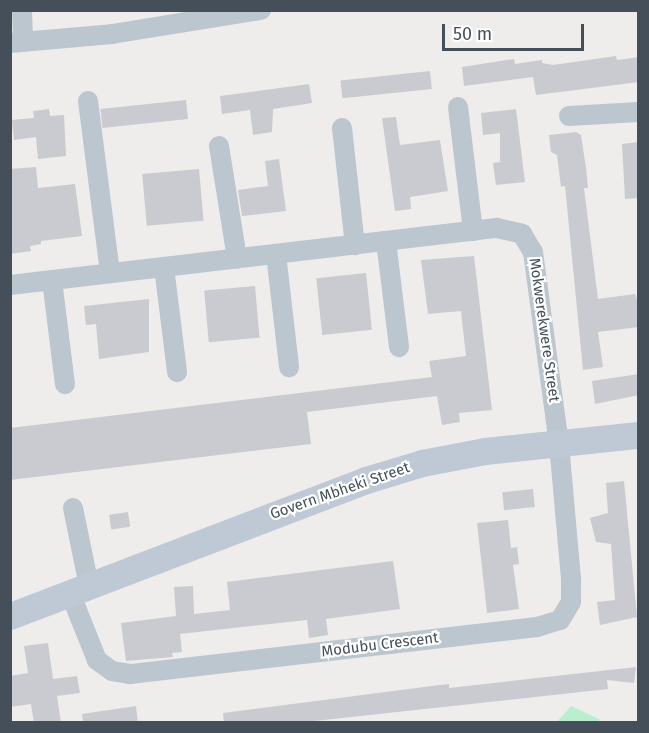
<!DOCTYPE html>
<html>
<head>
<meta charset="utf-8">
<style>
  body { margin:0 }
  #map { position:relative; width:649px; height:733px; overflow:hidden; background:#efecec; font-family:"Fira Sans",sans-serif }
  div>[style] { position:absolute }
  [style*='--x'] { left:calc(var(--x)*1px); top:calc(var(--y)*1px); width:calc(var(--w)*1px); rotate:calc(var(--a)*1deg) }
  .green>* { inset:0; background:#b9eece }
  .building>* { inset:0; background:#c9cbd1; transform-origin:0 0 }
  .street>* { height:20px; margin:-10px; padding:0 10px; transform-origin:10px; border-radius:10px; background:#bcc6cf }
  .secondary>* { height:27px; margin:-13.5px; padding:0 13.5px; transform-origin:13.5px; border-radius:13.5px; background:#bec9d5 }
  span { translate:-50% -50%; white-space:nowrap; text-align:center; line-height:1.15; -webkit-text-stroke:4.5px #fff; paint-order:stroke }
  .street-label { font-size:15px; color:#444f59 }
  .frame { position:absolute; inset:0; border:12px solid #444f59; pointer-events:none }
  .scale { position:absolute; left:442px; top:24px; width:142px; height:27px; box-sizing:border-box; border:3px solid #444f59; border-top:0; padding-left:8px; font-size:18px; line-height:21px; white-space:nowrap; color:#444f59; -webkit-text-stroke:4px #fff; paint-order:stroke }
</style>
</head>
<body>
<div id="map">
  <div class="green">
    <div style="clip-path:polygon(571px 706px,599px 719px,599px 722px,557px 722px)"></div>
  </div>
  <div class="building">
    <div style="clip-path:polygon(616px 56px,617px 60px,639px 57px,639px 82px,536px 95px,533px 77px,464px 86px,462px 67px,514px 59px,515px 64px,542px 60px,542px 63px,553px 65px)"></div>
    <div style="left:430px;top:71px;width:18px;height:90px;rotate:84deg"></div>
    <div style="clip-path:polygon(309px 84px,312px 103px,273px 109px,272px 132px,253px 135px,250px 110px,222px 114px,220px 96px)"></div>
    <div style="left:186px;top:100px;width:19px;height:86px;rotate:84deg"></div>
    <div style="clip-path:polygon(49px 109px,50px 116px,64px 115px,66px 156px,38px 159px,36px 137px,14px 140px,12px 120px,34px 118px,33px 111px)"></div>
    <div style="clip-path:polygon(516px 109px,525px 182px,496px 185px,493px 163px,500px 162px,500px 133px,483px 135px,481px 113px)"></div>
    <div style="clip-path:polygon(396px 117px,400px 145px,440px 140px,448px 191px,410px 197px,411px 209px,395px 211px,382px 118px)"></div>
    <div style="clip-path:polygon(576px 132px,581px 135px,586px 168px,588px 188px,584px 188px,598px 299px,635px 294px,639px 304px,639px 327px,598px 332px,603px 367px,583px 370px,565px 186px,561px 187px,557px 155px,551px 152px,549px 135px)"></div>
    <div style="clip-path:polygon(639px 142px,639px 198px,625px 199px,622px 144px)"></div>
    <div style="clip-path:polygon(279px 159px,286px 211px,242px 216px,238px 190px,268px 186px,265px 161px)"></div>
    <div style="clip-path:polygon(36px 167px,38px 188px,75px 184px,82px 236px,41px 241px,41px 244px,30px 246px,31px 251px,10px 254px,10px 169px)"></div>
    <div style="left:199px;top:169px;width:52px;height:57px;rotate:85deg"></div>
    <div style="clip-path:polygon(474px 256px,492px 410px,459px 413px,460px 422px,442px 425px,437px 396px,307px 412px,311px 444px,10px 480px,10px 428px,432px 377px,429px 361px,466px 356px,461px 311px,428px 314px,421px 260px)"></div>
    <div style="left:366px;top:273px;width:57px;height:50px;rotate:84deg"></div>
    <div style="left:255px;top:286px;width:52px;height:51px;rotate:85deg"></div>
    <div style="clip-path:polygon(149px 299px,149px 352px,99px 359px,96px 324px,86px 325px,84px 306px)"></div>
    <div style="clip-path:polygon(639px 374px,639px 395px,595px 404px,592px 381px)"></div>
    <div style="clip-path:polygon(624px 481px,637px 617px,600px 625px,597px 602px,615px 600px,611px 544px,596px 542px,590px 518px,608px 513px,606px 483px)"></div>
    <div style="left:533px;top:489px;width:18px;height:31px;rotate:84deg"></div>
    <div style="left:128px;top:512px;width:15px;height:19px;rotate:82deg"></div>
    <div style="clip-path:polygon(508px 520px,511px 548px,517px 547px,519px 564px,513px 565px,519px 609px,487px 613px,477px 523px)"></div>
    <div style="clip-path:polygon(393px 561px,400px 609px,326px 619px,328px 635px,309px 638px,307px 620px,180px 634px,182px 652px,172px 653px,173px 657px,126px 661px,121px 623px,176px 616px,174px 587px,193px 586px,194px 614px,230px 610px,227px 582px)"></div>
    <div style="clip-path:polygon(48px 643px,53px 679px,77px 676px,80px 693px,57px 696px,61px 723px,34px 723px,31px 704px,10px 707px,10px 676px,28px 673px,24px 646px)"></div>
    <div style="clip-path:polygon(636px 667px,634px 683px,607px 680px,608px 689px,296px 723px,224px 723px,223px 713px,432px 686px,449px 684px,449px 688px)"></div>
    <div style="clip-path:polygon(136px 706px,138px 723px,83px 723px,82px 714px)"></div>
  </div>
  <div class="street">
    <div style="--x:22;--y:10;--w:31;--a:88"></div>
    <div style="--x:10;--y:43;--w:102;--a:-5"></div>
    <div style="--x:112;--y:34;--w:151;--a:-9.2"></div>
    <div style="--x:88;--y:101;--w:173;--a:82.7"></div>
    <div style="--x:458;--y:107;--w:125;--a:83.1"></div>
    <div style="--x:569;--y:116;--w:69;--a:-3.3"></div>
    <div style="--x:342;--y:128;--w:118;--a:83.7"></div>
    <div style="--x:219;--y:146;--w:114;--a:80.9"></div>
    <div style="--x:386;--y:241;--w:107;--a:83"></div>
    <div style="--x:276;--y:254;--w:114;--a:83.4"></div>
    <div style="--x:164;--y:267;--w:106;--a:82.9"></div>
    <div style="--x:52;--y:280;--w:105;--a:82.9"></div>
    <div style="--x:10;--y:285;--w:490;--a:-6.7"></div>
    <div style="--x:497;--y:228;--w:26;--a:13"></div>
    <div style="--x:522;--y:234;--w:21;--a:59"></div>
    <div style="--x:533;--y:252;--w:194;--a:82.3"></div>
    <div style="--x:559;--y:444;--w:136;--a:84.9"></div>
    <div style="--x:571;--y:579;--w:23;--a:90"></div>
    <div style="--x:571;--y:602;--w:21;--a:121"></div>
    <div style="--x:560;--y:620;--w:24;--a:163"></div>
    <div style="--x:537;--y:627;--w:410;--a:173.4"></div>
    <div style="--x:130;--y:674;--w:18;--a:-171"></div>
    <div style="--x:112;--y:671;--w:19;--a:-144"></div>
    <div style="--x:97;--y:660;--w:72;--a:-111.9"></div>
    <div style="--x:73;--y:508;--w:80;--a:78.4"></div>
  </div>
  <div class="secondary">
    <div style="--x:10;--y:616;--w:381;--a:-20.9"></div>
    <div style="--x:366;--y:480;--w:59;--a:-16.9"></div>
    <div style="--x:422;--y:463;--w:64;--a:-10.8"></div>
    <div style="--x:485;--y:451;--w:154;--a:-6"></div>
  </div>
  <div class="street-label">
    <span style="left:544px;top:330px;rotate:82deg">Mokwerekwere Street</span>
    <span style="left:340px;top:491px;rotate:-19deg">Govern Mbheki Street</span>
    <span style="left:380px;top:645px;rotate:-7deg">Modubu Crescent</span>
  </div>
  <div class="frame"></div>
  <div class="scale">50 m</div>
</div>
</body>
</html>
